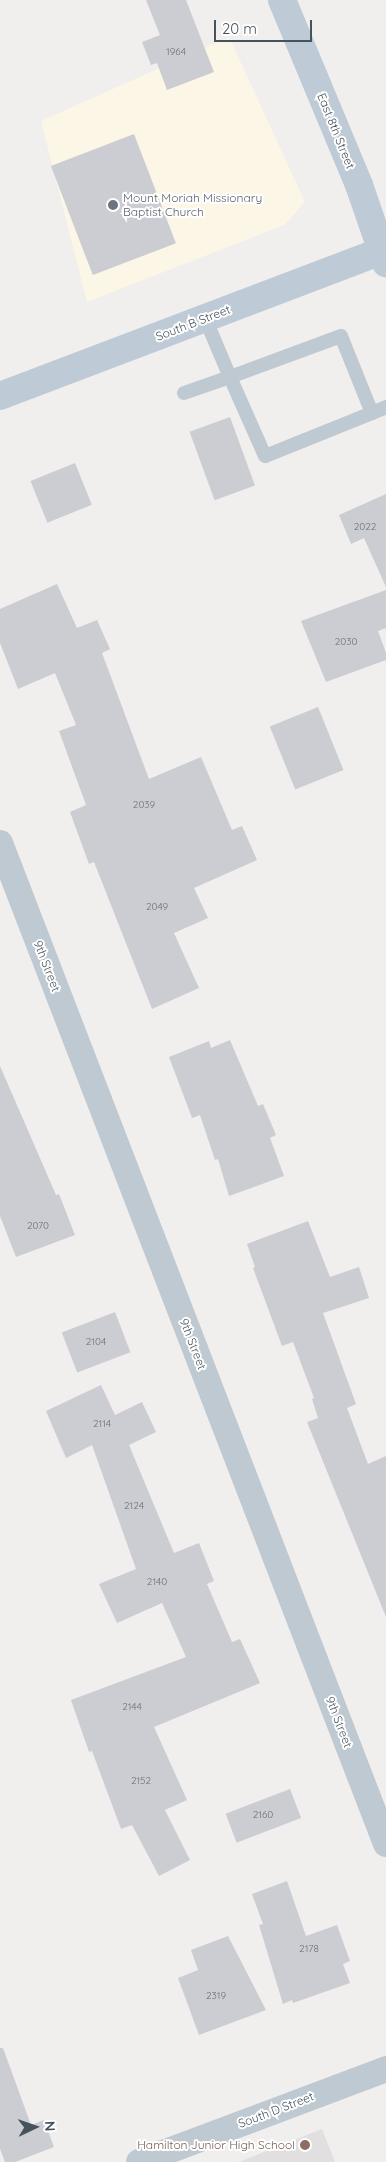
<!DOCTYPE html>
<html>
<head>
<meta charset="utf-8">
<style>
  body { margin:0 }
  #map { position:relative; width:386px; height:2162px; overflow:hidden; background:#f1eeee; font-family:Quicksand,sans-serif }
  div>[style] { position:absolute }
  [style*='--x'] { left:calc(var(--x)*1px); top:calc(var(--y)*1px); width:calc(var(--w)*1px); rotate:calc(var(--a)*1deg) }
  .commercial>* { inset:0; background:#fcf6e7 }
  .education>* { inset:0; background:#e2dfe0 }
  .building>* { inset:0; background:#cbcdd3; transform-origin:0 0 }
  .lane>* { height:14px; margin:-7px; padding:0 7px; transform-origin:7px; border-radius:7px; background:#bec9d1 }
  .street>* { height:26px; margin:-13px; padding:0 13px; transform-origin:13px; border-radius:13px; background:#bec9d1 }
  .secondary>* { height:28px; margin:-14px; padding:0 14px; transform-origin:14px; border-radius:14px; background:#becad6 }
  .dots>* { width:14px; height:14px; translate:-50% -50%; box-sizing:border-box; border:2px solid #fff; border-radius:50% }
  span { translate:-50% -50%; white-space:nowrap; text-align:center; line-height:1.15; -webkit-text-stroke:4px #fff; paint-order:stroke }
  .number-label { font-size:10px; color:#67717a }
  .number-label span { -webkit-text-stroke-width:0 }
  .street-label { font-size:12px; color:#46525c }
  .worship-label { font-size:12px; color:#5b616d }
  .left { translate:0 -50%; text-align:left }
  .education-label { font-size:12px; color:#785e54 }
  .right { translate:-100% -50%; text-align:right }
  .north { position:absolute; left:10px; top:2102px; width:50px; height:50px; -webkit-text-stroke:4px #fff; paint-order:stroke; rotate:87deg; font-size:14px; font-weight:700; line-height:20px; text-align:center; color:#46525c }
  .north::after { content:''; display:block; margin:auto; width:18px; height:22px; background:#46525c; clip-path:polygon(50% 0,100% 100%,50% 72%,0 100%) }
  .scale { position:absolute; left:214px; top:20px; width:98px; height:22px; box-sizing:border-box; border:2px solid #46525c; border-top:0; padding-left:6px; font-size:15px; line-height:18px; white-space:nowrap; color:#46525c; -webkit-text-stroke:4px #fff; paint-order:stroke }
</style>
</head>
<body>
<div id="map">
  <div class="commercial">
    <div style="clip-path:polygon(229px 37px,305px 202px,284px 225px,87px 302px,41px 121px)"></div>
  </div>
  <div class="education">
    <div style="clip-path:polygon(322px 2129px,335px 2162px,239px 2162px)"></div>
  </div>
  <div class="building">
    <div style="clip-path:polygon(146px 0,186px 0,214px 72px,167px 90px,157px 63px,151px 65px,142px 42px,160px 35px)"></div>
    <div style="left:134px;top:134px;width:117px;height:89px;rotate:69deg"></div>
    <div style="left:230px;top:417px;width:73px;height:43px;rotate:70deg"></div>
    <div style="left:75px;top:463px;width:45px;height:48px;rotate:68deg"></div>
    <div style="clip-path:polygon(386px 494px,386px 587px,364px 538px,351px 544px,339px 515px)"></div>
    <div style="clip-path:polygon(57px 584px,77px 628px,97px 620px,110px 649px,102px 653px,149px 779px,201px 757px,232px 830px,242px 826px,257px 860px,194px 888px,208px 918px,174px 933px,199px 988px,152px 1009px,94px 862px,89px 864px,70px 812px,86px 805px,59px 731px,76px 725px,55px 673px,18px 689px,0 643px,0 609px)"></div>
    <div style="clip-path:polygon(386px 590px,386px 628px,378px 631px,386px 653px,386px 660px,326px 682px,301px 621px)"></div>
    <div style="left:318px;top:707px;width:68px;height:52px;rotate:68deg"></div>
    <div style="clip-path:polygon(230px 1040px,258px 1106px,263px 1104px,276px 1135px,270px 1138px,284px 1176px,229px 1196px,218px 1159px,215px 1160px,200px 1115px,192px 1118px,169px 1057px,209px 1041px,211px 1048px)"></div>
    <div style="clip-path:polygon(0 1066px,56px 1195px,59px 1194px,75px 1235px,16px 1257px,0 1216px)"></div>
    <div style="clip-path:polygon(308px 1221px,330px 1277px,359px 1267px,369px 1298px,323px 1313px,356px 1404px,347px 1408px,368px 1464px,386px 1456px,386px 1617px,307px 1422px,318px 1418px,312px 1399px,314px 1398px,293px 1342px,282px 1346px,253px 1268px,255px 1267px,247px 1244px)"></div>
    <div style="left:115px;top:1312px;width:43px;height:57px;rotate:69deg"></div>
    <div style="clip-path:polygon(101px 1385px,115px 1415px,142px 1402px,156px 1432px,129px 1445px,174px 1553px,199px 1543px,214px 1581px,207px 1584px,232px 1642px,240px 1639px,260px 1683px,154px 1727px,187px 1800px,165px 1810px,190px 1860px,159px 1876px,132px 1825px,121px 1829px,92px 1751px,89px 1752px,71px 1700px,186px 1657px,162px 1603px,117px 1623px,99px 1584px,136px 1569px,92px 1445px,66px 1458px,46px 1411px)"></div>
    <div style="left:290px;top:1789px;width:31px;height:69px;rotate:69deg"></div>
    <div style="clip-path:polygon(287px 1881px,306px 1936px,337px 1925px,350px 1961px,343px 1964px,350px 1983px,293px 2003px,292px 2000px,283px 2004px,259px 1925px,263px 1924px,252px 1894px)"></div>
    <div style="clip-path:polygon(228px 1936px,266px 2010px,199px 2035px,178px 1978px,198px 1970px,191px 1950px)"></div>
    <div style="clip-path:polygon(0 2048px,3px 2048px,31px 2125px,44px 2120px,54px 2147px,15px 2162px,5px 2162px,0 2149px)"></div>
  </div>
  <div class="lane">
    <div style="--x:341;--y:336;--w:83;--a:68.1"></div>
    <div style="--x:372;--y:413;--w:115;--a:158.1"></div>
    <div style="--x:265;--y:456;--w:86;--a:-113.9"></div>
    <div style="--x:230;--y:377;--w:118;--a:-20.3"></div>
    <div style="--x:184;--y:393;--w:49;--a:-19.2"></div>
    <div style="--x:230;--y:377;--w:64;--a:-113"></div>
    <div style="--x:372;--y:413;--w:15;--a:-23"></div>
  </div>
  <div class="street">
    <div style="--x:0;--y:843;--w:1073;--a:68.91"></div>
    <div style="--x:139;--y:2162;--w:264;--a:-20.6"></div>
  </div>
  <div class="secondary">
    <div style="--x:282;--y:0;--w:200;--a:67.4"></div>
    <div style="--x:359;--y:185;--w:83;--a:70.9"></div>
    <div style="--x:0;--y:396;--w:413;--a:-20.8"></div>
  </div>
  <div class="dots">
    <div style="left:113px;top:205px;background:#6b7280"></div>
    <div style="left:305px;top:2145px;background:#8d6e63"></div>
  </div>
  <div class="number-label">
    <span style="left:176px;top:52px">1964</span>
    <span style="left:365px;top:527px">2022</span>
    <span style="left:346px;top:642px">2030</span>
    <span style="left:144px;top:805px">2039</span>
    <span style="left:157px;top:907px">2049</span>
    <span style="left:38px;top:1226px">2070</span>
    <span style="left:96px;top:1342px">2104</span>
    <span style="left:102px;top:1424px">2114</span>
    <span style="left:134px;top:1506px">2124</span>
    <span style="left:157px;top:1582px">2140</span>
    <span style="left:132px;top:1707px">2144</span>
    <span style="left:141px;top:1781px">2152</span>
    <span style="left:263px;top:1815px">2160</span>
    <span style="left:309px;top:1949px">2178</span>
    <span style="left:216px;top:1996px">2319</span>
  </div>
  <div class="street-label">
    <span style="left:336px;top:131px;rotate:68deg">East 8th Street</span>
    <span style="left:193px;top:323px;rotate:-21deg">South B Street</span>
    <span style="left:47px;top:966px;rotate:69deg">9th Street</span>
    <span style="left:193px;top:1344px;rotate:69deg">9th Street</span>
    <span style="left:339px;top:1722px;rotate:69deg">9th Street</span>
    <span style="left:276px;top:2110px;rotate:-21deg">South D Street</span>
  </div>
  <div class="worship-label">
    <span class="left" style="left:123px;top:205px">Mount Moriah Missionary<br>Baptist Church</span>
  </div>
  <div class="education-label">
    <span class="right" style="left:295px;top:2145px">Hamilton Junior High School</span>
  </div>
  <div class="north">N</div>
  <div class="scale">20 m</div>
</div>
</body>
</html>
